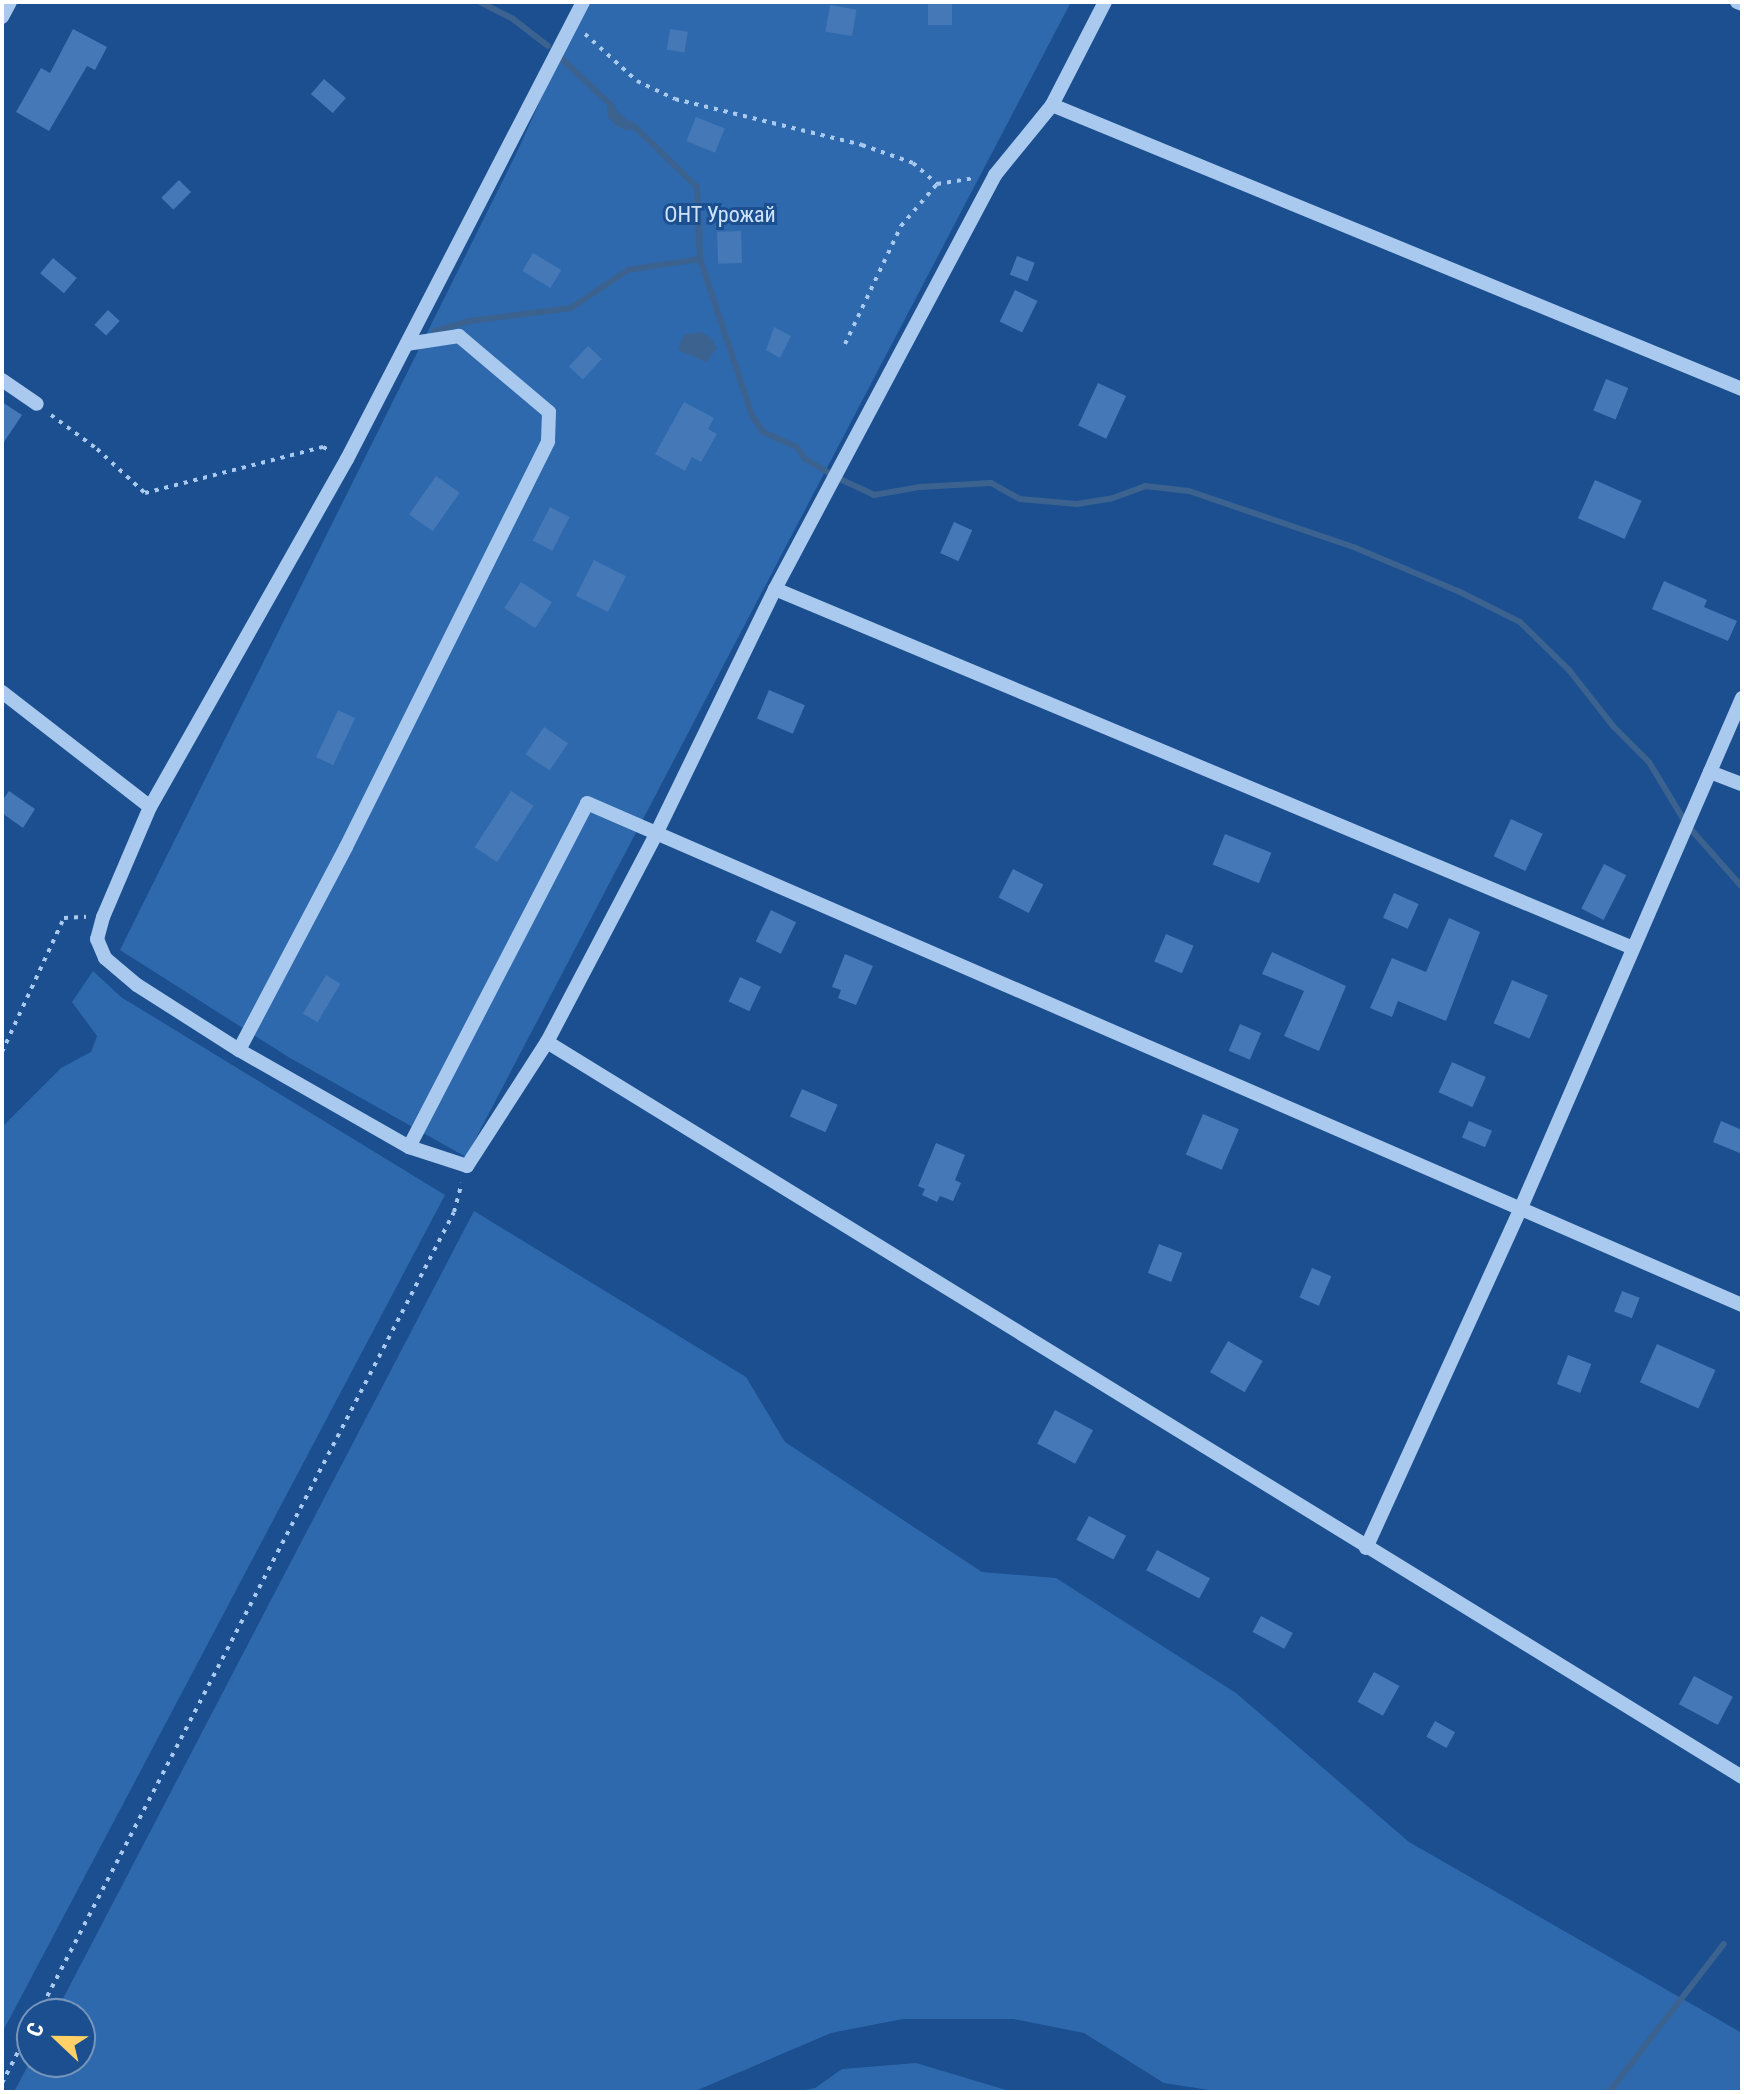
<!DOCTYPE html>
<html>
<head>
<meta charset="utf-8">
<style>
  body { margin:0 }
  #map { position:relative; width:1744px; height:2094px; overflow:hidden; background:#1b4f8f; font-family:"Roboto Condensed",sans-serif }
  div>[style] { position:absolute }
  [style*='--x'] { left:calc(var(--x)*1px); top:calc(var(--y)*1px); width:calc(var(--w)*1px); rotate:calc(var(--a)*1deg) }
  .green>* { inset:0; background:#2e69ad }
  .water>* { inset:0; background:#3c6290 }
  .stream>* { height:6px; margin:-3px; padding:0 3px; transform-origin:3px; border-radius:3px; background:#3c6290 }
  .building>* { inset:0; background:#4478b7; transform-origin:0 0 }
  .path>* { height:4px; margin-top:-2px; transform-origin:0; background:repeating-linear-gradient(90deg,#a9c9ee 0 4px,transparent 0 10px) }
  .minor>* { height:14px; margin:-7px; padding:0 7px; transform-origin:7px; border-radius:7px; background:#a9c9ee }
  span { translate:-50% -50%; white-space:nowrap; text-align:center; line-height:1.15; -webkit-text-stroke:6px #1b4f8f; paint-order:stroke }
  .park-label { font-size:22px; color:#cfe3fa }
  .frame { position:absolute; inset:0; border:4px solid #fff; pointer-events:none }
  .north { position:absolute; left:16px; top:1998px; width:80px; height:80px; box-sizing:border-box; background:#1b4f8f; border:2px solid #7695bc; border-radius:50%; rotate:292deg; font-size:22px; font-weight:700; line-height:32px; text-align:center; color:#fff }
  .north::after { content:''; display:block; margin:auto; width:28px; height:36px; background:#ffd166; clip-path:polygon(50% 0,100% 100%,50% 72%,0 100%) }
</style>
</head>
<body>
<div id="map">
  <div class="green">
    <div style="clip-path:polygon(585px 2px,1071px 2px,466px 1157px,290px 1058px,120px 950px,517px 152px)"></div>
    <div style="clip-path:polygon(93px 971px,121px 997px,445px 1195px,2px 2033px,2px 1127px,61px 1068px,91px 1052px,97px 1036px,72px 1002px)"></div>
    <div style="clip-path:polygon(474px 1211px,746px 1377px,785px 1442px,982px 1572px,1056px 1578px,1236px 1693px,1409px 1842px,1742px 2033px,1742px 2092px,1222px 2092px,1164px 2083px,1084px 2033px,1013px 2019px,903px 2019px,831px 2033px,693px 2092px,14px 2092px,32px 2058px,32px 2062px,80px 2062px,80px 2014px,55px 2014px)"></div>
    <div style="clip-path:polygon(916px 2063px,1013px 2092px,795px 2092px,815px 2088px,842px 2069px)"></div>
  </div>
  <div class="water">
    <div style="clip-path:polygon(607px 101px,638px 130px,625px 130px,615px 125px,608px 117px)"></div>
    <div style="clip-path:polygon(701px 332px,711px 338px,717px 348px,706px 362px,678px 350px,684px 335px)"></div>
  </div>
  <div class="stream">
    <div style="--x:480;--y:2;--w:37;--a:27"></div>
    <div style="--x:513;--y:19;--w:44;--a:37.6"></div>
    <div style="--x:562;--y:59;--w:69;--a:43.2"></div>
    <div style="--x:632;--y:124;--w:91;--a:44.1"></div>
    <div style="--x:697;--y:187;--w:72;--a:87.6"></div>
    <div style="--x:700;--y:259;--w:164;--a:71.6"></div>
    <div style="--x:752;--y:415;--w:20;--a:57"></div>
    <div style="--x:763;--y:432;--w:37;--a:24"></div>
    <div style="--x:797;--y:447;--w:14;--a:56"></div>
    <div style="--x:805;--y:459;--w:32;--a:30"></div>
    <div style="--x:435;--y:331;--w:36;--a:-16"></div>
    <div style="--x:470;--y:321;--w:102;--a:-7.3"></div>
    <div style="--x:571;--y:308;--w:69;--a:-33.7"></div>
    <div style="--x:628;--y:270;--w:73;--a:-8.7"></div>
    <div style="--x:840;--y:479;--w:38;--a:25"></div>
    <div style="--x:874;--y:495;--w:47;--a:-9.9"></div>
    <div style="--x:920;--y:487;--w:71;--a:-3.2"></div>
    <div style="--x:991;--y:483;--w:33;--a:29"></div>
    <div style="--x:1020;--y:499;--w:57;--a:5"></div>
    <div style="--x:1077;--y:504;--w:33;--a:-9"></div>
    <div style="--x:1110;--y:499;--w:37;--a:-20"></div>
    <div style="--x:1145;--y:486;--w:44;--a:6.5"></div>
    <div style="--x:1189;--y:491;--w:176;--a:18.8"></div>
    <div style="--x:1356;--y:548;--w:111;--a:22.9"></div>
    <div style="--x:1458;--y:591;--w:69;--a:26.6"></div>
    <div style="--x:1520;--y:622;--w:69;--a:44.4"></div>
    <div style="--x:1569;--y:670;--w:71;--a:51.8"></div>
    <div style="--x:1613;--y:726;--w:51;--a:45"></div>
    <div style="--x:1649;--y:762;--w:74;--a:58.9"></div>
    <div style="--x:1687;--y:825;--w:83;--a:48.4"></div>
    <div style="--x:1609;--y:2092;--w:187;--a:-52.2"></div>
  </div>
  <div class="building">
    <div style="left:928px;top:2px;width:24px;height:23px"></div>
    <div style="left:830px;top:5px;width:27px;height:27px;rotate:10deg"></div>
    <div style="clip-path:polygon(73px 29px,107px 47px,95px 70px,87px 66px,49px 131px,16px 112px,41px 68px,50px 73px)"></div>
    <div style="left:670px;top:29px;width:18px;height:21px;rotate:9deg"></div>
    <div style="left:324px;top:79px;width:29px;height:20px;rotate:41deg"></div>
    <div style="left:696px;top:117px;width:31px;height:26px;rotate:22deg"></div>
    <div style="left:179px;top:180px;width:17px;height:25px;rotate:45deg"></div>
    <div style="left:741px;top:231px;width:32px;height:24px;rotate:88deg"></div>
    <div style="left:533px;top:253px;width:33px;height:21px;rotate:31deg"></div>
    <div style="left:1017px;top:256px;width:19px;height:20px;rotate:21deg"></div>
    <div style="left:53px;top:258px;width:31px;height:20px;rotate:40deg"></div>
    <div style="left:1015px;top:290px;width:25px;height:35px;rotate:26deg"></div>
    <div style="left:108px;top:310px;width:16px;height:20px;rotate:43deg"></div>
    <div style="clip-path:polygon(774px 327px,791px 336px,780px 358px,766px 350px)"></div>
    <div style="left:588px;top:346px;width:19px;height:28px;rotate:43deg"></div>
    <div style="left:1606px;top:379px;width:24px;height:34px;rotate:22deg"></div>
    <div style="left:1098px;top:383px;width:31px;height:47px;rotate:25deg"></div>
    <div style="clip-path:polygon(2px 402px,22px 415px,2px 445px)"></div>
    <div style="clip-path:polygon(684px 402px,714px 418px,708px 429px,717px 434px,701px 462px,692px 457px,685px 471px,655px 454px)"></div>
    <div style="left:436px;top:476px;width:29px;height:47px;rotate:35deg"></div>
    <div style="left:1595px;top:480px;width:51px;height:42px;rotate:24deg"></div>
    <div style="left:550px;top:507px;width:22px;height:38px;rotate:27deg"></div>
    <div style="left:954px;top:522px;width:20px;height:34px;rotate:24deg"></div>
    <div style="left:594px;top:560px;width:36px;height:40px;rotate:27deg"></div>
    <div style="clip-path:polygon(1664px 581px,1707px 600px,1704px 607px,1737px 621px,1728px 641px,1652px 609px)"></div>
    <div style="left:521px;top:582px;width:37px;height:31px;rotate:33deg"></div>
    <div style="left:769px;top:690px;width:39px;height:31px;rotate:23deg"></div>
    <div style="left:338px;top:710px;width:19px;height:52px;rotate:25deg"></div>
    <div style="left:544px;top:727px;width:29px;height:33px;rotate:34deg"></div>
    <div style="clip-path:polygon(9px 791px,35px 809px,23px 828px,2px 813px,2px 801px)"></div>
    <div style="left:511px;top:791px;width:27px;height:67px;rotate:33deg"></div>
    <div style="left:1511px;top:819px;width:35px;height:41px;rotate:25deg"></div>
    <div style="left:1225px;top:834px;width:50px;height:33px;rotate:22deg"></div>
    <div style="left:1604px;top:864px;width:25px;height:50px;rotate:27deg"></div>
    <div style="left:1013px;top:869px;width:34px;height:32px;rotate:27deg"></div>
    <div style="left:1394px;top:893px;width:27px;height:27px;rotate:24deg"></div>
    <div style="left:771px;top:910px;width:28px;height:35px;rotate:26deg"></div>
    <div style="clip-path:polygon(1449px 918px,1480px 932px,1446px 1021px,1398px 1001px,1392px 1017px,1370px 1008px,1392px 958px,1426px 972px)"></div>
    <div style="left:1166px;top:934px;width:30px;height:30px;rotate:23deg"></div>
    <div style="clip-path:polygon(1272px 952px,1346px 986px,1319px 1051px,1284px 1036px,1304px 991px,1262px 974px)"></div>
    <div style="clip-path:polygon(845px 954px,873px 966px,856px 1005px,838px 998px,841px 990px,832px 987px)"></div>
    <div style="left:326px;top:975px;width:17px;height:45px;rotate:31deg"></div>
    <div style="left:740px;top:977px;width:23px;height:27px;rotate:25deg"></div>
    <div style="left:1512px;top:980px;width:39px;height:47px;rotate:23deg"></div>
    <div style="left:1240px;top:1024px;width:23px;height:29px;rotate:23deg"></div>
    <div style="left:1452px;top:1062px;width:37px;height:33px;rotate:24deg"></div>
    <div style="left:802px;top:1089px;width:39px;height:30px;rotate:24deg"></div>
    <div style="left:1203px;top:1114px;width:39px;height:44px;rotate:23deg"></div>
    <div style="left:1469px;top:1121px;width:25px;height:18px;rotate:23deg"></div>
    <div style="clip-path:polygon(1721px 1121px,1742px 1130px,1742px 1154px,1713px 1142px)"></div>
    <div style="clip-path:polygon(936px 1143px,965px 1155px,955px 1180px,961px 1183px,953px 1201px,940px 1196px,937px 1202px,922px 1195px,925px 1189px,918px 1186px)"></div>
    <div style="left:1159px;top:1244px;width:25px;height:31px;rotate:21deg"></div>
    <div style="left:1312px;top:1268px;width:21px;height:32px;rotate:23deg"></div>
    <div style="left:1622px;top:1291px;width:19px;height:22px;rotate:21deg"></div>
    <div style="left:1228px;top:1341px;width:40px;height:36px;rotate:30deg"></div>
    <div style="left:1657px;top:1344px;width:64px;height:42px;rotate:24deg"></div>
    <div style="left:1568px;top:1355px;width:25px;height:31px;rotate:21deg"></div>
    <div style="left:1055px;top:1410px;width:43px;height:38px;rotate:28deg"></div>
    <div style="left:1089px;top:1516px;width:42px;height:27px;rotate:28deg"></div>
    <div style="left:1157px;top:1550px;width:60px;height:23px;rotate:28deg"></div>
    <div style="left:1261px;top:1616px;width:36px;height:18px;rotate:28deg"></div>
    <div style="left:1374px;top:1672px;width:29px;height:34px;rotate:29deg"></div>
    <div style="left:1694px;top:1676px;width:44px;height:32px;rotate:28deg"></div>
    <div style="left:1435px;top:1721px;width:23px;height:18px;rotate:29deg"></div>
  </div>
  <div class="path">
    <div style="--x:585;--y:34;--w:70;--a:42.1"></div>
    <div style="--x:637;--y:81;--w:42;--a:25.3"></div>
    <div style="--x:675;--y:99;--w:193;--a:13.8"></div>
    <div style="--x:862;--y:145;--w:54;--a:19.4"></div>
    <div style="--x:913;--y:163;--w:32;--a:41"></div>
    <div style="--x:937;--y:184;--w:36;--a:-9"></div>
    <div style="--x:845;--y:344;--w:131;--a:-64.6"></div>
    <div style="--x:901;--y:226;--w:55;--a:-49.4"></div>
    <div style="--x:51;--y:415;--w:57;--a:36.5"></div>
    <div style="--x:97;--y:449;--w:65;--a:42.5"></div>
    <div style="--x:145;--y:493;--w:184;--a:-14.5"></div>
    <div style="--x:323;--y:447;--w:9;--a:27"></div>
    <div style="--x:2;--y:1052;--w:148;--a:-65.2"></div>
    <div style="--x:64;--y:918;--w:22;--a:-3"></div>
    <div style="--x:38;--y:2014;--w:903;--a:-62.58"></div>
    <div style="--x:454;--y:1212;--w:30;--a:-75"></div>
    <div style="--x:2;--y:2083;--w:65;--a:-62.7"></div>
  </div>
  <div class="minor">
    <div style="--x:583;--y:2;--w:514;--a:117.31"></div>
    <div style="--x:347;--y:459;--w:400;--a:119.5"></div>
    <div style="--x:150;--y:807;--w:120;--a:113.1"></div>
    <div style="--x:103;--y:917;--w:23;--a:105"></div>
    <div style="--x:97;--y:939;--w:21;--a:67"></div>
    <div style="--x:105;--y:958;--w:42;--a:40.2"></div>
    <div style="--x:137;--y:985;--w:121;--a:32.5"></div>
    <div style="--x:239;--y:1050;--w:196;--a:29.7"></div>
    <div style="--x:409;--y:1147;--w:61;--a:18.1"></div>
    <div style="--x:467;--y:1166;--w:148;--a:-57.2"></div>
    <div style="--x:547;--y:1042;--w:235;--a:-62.3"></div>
    <div style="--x:656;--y:834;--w:272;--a:-64.1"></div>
    <div style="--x:775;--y:589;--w:469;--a:-62"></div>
    <div style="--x:995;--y:175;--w:90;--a:-50.8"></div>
    <div style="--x:1052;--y:105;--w:116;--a:-62.8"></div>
    <div style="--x:1737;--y:2;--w:5;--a:22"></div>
    <div style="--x:2;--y:17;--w:17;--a:-62"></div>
    <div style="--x:1052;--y:105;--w:746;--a:22.37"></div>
    <div style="--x:2;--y:380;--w:42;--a:34.4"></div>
    <div style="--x:775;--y:589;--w:930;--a:22.71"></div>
    <div style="--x:2;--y:692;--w:187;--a:37.8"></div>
    <div style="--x:1710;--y:772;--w:34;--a:21"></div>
    <div style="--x:547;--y:1042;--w:1403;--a:31.59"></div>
    <div style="--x:239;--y:1050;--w:229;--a:-62.2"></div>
    <div style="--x:346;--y:847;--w:453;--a:-63.5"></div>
    <div style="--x:548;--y:441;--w:29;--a:-88"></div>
    <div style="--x:549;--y:412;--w:118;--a:-139.8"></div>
    <div style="--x:459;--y:336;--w:53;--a:171.3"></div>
    <div style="--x:409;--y:1147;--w:387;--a:-62.6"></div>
    <div style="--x:587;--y:803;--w:1259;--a:23.49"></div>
    <div style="--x:1366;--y:1548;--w:371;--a:-65.5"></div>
    <div style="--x:1520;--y:1210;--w:558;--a:-66.56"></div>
  </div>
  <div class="park-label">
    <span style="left:720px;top:215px">ОНТ Урожай</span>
  </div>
  <div class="frame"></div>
  <div class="north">С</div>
</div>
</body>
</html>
